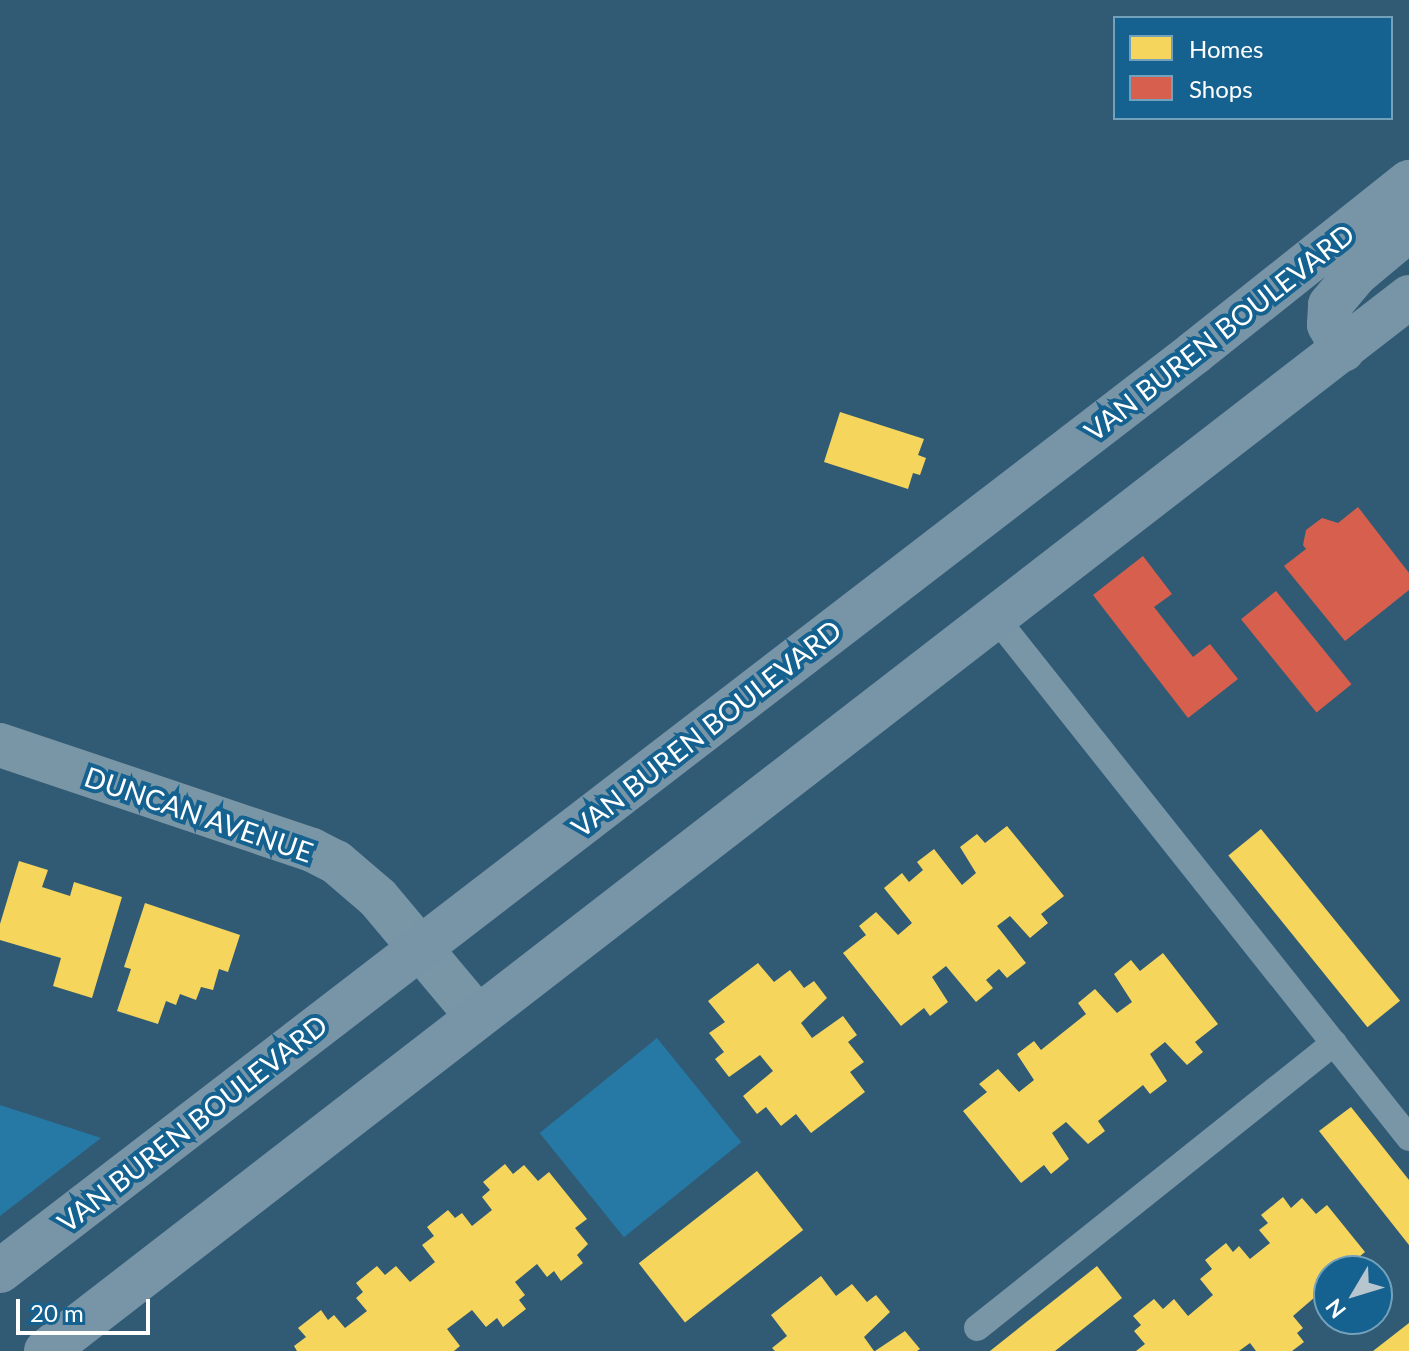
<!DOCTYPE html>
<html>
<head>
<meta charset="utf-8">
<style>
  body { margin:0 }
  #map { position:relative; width:1409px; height:1351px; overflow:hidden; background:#315b74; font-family:Lato,sans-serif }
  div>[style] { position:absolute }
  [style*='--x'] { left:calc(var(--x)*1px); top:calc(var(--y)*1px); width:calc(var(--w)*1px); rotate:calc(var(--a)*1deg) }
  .green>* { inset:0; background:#2678a5; transform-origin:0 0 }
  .homes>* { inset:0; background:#f6d55c; transform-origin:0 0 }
  .shops>* { inset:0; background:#d6604d; transform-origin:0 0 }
  .lane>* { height:26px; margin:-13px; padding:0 13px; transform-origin:13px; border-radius:13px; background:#7996a7 }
  .street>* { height:44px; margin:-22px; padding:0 22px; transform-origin:22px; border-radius:22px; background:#7996a7 }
  .primary>* { height:44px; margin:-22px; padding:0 22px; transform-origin:22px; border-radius:22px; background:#7895a7 }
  span { translate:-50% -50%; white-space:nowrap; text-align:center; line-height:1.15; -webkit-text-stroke:8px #156290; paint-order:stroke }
  .street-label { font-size:28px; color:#fff }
  .legend { position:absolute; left:1113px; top:16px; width:280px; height:104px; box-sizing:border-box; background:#156290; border:2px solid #73a1bc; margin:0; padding:10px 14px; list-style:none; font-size:24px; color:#fff }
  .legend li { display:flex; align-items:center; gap:16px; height:40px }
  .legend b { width:40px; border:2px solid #73a1bc }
  .north { position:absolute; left:1313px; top:1255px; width:80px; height:80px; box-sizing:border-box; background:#156290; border:2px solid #73a1bc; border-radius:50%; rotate:232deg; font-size:22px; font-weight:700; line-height:32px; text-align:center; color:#fff }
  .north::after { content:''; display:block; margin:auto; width:28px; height:36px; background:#b7c6ce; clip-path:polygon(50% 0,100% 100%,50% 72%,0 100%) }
  .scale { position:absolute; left:16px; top:1299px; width:134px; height:36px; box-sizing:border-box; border:4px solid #fff; border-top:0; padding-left:10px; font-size:24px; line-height:28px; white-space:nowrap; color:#fff; -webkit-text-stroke:6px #156290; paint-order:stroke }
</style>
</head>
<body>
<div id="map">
  <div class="green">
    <div style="left:657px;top:1038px;width:134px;height:151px;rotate:51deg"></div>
    <div style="clip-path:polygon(0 1105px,101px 1138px,0 1216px)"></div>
  </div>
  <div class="homes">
    <div style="clip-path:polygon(840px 412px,924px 439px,918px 455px,926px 458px,920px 475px,913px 473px,908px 489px,824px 462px)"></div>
    <div style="clip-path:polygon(1007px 826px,1064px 896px,1041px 914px,1048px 923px,1030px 938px,1010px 916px,997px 926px,1026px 963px,1007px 978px,999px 969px,986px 980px,993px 988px,976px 1002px,946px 966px,932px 977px,948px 1002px,930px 1016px,924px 1008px,901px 1026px,843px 953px,866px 935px,859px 926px,876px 912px,898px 935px,912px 923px,884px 888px,902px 873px,909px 882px,923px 870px,917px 862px,934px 849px,962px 885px,976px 873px,960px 847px,977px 834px,985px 843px)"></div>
    <div style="left:1261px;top:829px;width:221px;height:42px;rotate:51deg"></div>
    <div style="clip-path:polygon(19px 861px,48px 870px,42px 887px,70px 896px,74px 882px,122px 897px,92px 998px,53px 986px,61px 958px,0 940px,0 924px)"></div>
    <div style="clip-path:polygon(145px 903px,240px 935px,228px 972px,219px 969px,213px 990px,201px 987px,196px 1000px,180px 994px,176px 1005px,166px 1001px,158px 1024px,117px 1011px,131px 969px,124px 967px)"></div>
    <div style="clip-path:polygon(1163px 953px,1218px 1024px,1195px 1042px,1203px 1052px,1187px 1065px,1165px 1042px,1150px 1054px,1167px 1081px,1150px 1094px,1143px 1085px,1098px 1121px,1105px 1131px,1088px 1144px,1066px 1122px,1052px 1133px,1069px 1159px,1051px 1174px,1044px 1165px,1021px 1183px,963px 1111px,987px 1092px,979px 1084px,998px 1069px,1019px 1092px,1034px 1080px,1017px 1054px,1034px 1041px,1041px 1050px,1086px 1014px,1078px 1003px,1095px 989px,1117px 1013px,1132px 1002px,1114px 974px,1131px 960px,1140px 971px)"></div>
    <div style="clip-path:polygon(758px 963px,774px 982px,790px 970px,804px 988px,814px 981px,827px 998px,801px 1023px,812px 1038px,843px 1016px,857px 1035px,848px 1042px,864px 1062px,850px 1072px,865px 1092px,811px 1133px,796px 1114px,781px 1126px,766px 1107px,757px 1114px,743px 1096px,773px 1071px,760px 1055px,729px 1077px,715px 1059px,724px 1052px,709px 1033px,725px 1022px,708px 1001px)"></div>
    <div style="clip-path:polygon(1351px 1107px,1409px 1180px,1409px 1245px,1319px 1131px)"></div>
    <div style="clip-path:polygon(505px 1164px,513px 1174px,524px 1165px,538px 1181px,549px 1172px,587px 1219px,575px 1228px,588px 1244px,577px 1255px,583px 1263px,561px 1281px,554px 1271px,547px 1277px,537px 1264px,515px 1282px,525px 1295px,519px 1300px,526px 1309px,503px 1327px,497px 1318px,486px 1327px,472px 1310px,447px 1329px,460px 1346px,454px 1351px,297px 1351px,294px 1346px,306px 1337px,298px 1328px,321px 1310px,328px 1320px,334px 1315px,345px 1328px,367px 1311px,356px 1298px,363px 1292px,356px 1283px,377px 1266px,385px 1275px,396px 1266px,410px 1282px,435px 1262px,422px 1245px,434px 1236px,427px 1227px,448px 1210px,455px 1218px,462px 1213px,472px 1226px,492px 1210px,482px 1197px,490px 1190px,483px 1182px)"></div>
    <div style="left:757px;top:1171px;width:75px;height:150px;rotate:52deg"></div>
    <div style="clip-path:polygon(1283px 1197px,1291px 1208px,1302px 1198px,1316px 1214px,1327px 1205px,1365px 1252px,1353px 1262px,1361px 1271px,1329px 1271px,1329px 1307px,1325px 1310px,1315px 1297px,1293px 1316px,1303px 1328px,1297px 1333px,1304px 1342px,1292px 1351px,1256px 1351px,1250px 1343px,1239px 1351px,1136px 1351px,1145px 1344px,1134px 1331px,1141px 1325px,1133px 1316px,1154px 1299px,1163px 1309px,1174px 1299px,1188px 1316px,1213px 1295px,1200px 1279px,1212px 1269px,1205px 1260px,1226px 1243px,1233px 1252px,1239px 1246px,1250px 1259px,1270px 1243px,1259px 1230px,1268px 1223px,1261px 1215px)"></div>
    <div style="clip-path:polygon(1097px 1266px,1122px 1298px,1055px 1351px,990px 1351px)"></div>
    <div style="clip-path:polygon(821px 1276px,836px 1296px,852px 1284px,867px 1302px,876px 1295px,890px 1312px,864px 1337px,874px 1351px,775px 1351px,772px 1348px,787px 1336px,771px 1315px)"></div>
    <div style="clip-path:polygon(1409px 1323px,1409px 1351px,1373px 1351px)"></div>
    <div style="clip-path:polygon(905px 1331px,920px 1349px,917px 1351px,875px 1351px)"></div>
  </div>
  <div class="shops">
    <div style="clip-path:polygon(1358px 507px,1409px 573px,1409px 590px,1345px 641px,1284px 566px,1306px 549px,1303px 545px,1306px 530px,1322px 518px,1338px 523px)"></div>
    <div style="clip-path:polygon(1143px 556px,1172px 594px,1154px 607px,1193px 657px,1210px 644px,1238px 679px,1188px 718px,1093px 595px)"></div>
    <div style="left:1276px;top:591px;width:120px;height:45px;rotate:51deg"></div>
  </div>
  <div class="lane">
    <div style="--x:996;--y:618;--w:664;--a:51.54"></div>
    <div style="--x:977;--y:1328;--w:457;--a:-38.6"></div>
  </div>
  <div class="street">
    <div style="--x:0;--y:745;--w:329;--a:18.6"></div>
    <div style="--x:312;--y:850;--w:27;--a:27"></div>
    <div style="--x:336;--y:862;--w:55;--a:40.6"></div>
    <div style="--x:378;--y:898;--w:154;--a:50"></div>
  </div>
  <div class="primary">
    <div style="--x:1343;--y:350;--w:29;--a:-119"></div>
    <div style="--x:1329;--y:325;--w:20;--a:-87"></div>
    <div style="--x:1330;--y:305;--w:40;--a:-50"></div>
    <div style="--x:1356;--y:274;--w:69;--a:-39.7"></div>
    <div style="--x:0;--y:1271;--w:1506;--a:-37.55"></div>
    <div style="--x:1194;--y:353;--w:275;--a:-38.5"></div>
    <div style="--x:46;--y:1351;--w:1723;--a:-37.71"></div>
  </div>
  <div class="street-label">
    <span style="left:1219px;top:332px;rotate:-38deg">VAN BUREN BOULEVARD</span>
    <span style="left:706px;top:728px;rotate:-38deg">VAN BUREN BOULEVARD</span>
    <span style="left:199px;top:814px;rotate:19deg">DUNCAN AVENUE</span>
    <span style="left:192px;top:1123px;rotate:-38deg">VAN BUREN BOULEVARD</span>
  </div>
  <ul class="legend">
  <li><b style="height:22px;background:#f6d55c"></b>Homes</li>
  <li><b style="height:22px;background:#d6604d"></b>Shops</li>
  </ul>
  <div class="north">N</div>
  <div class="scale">20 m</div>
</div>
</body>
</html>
